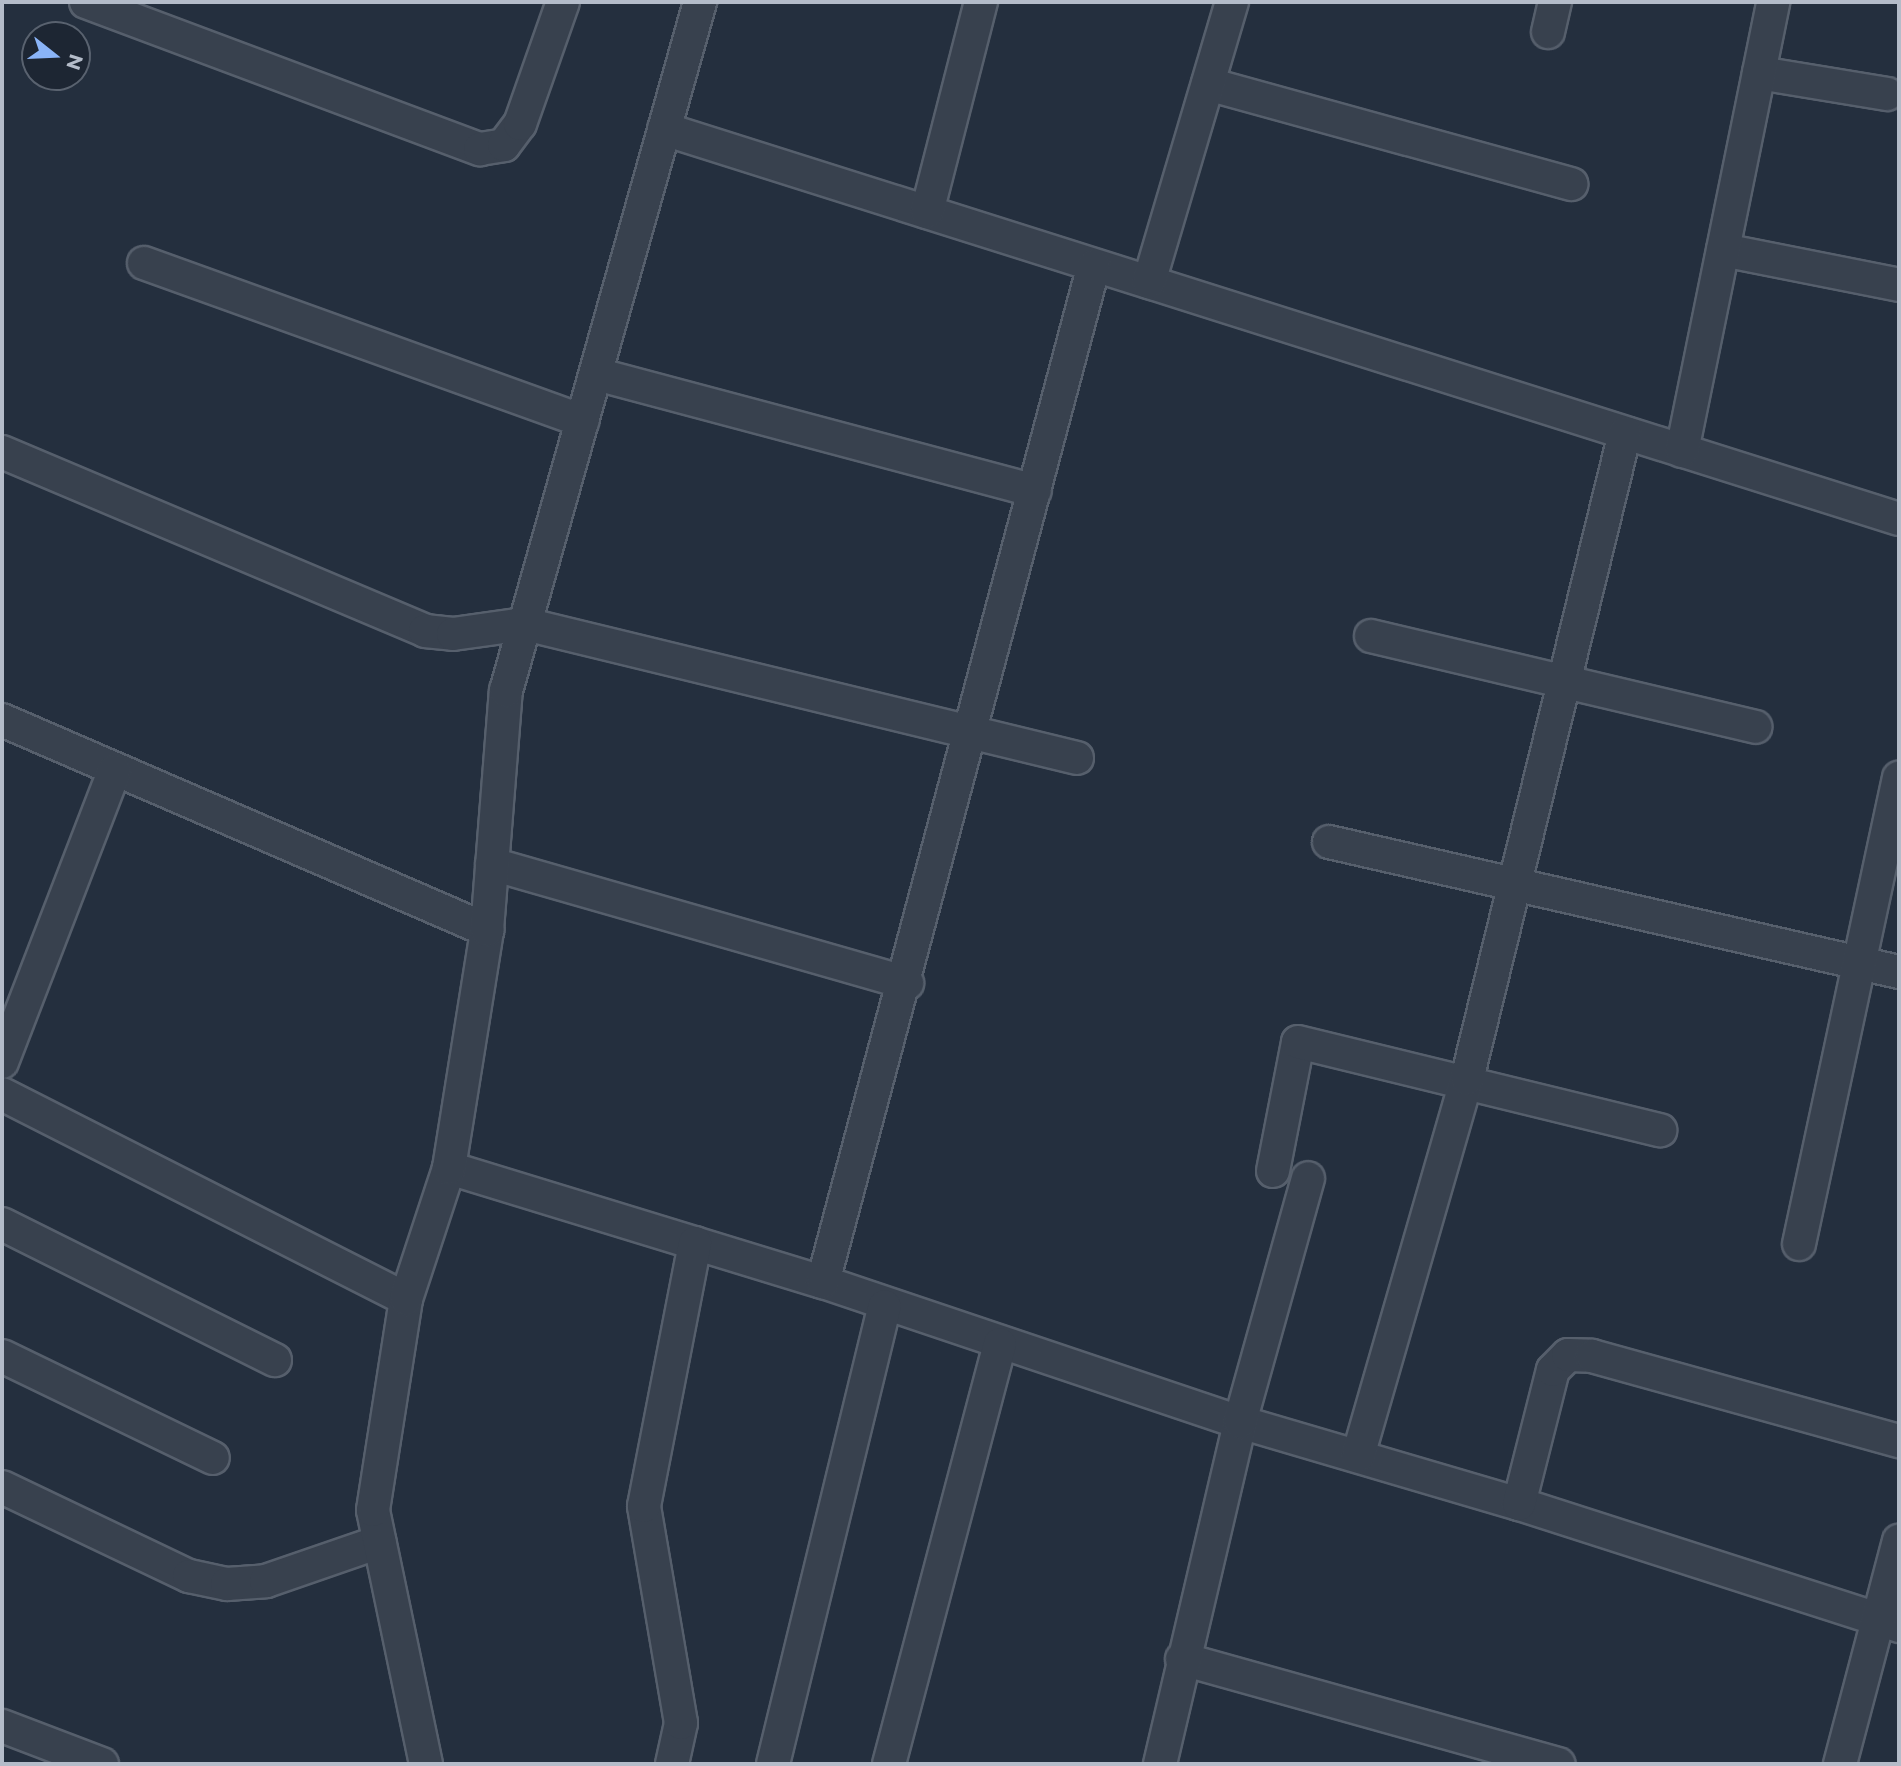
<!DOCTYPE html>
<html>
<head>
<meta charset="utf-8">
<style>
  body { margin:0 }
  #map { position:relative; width:1901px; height:1766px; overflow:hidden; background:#242f3e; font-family:Montserrat,sans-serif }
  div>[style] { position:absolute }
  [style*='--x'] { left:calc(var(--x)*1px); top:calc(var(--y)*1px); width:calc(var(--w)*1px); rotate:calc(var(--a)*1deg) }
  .roads { filter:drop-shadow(2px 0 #565f6c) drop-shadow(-2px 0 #565f6c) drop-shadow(0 2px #565f6c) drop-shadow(0 -2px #565f6c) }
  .minor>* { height:32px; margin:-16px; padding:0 16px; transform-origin:16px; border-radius:16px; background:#38414e }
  span { translate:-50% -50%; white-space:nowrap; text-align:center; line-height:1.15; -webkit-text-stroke:5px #1d2633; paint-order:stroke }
  .frame { position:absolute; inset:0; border:4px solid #b4bcc9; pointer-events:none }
  .north { position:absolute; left:21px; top:21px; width:70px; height:70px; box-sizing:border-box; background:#1d2633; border:2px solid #59626f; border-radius:50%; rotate:108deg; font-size:19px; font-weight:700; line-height:28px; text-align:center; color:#b4bcc9 }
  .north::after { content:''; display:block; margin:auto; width:24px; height:32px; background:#8ab4f8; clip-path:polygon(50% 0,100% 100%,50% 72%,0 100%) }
</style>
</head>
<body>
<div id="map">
  <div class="roads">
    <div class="minor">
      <div style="--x:86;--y:2;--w:421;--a:20.5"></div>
      <div style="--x:480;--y:149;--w:24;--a:-9"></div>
      <div style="--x:504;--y:145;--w:26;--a:-53"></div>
      <div style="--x:520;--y:124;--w:129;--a:-70.6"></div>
      <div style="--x:1548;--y:32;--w:31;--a:-77"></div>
      <div style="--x:1759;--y:73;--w:130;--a:9.3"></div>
      <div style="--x:1208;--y:84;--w:377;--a:15.4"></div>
      <div style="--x:664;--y:129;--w:1295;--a:17.53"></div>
      <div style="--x:927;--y:212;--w:217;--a:-75.6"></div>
      <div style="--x:1723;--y:250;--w:179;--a:11.2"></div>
      <div style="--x:144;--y:263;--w:466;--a:19.8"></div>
      <div style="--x:1149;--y:282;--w:292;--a:-73.5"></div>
      <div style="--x:596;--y:374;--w:454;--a:14.9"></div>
      <div style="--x:1682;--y:451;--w:458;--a:-78.5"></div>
      <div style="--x:2;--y:452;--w:459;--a:22.9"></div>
      <div style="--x:425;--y:631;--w:28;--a:6"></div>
      <div style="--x:453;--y:634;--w:73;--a:-7.9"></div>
      <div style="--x:525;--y:624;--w:568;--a:13.64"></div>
      <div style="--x:1371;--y:636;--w:395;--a:13.3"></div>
      <div style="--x:2;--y:720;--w:529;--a:23.41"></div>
      <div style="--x:1329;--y:842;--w:585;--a:12.85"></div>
      <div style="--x:492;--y:864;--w:432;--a:16"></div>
      <div style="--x:2;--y:1062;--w:312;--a:-68.9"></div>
      <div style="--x:2;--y:1094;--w:453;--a:26.9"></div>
      <div style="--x:449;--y:1168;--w:391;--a:17"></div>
      <div style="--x:823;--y:1282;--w:440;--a:18.6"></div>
      <div style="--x:1240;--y:1422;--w:291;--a:16.4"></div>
      <div style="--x:1519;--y:1504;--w:399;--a:17.8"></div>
      <div style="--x:1273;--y:1171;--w:131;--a:-79"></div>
      <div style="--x:1298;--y:1042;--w:373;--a:13.7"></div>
      <div style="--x:2;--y:1224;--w:305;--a:26.5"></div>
      <div style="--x:1799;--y:1244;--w:477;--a:-77.9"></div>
      <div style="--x:823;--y:1282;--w:1052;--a:-75.08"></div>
      <div style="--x:2;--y:1356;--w:234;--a:25.8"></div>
      <div style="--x:1358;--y:1456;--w:392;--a:-73.9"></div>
      <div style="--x:1467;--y:1079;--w:665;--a:-76.26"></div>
      <div style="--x:2;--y:1487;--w:207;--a:25.5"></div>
      <div style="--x:189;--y:1576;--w:39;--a:12"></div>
      <div style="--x:227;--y:1584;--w:39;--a:-4"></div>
      <div style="--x:266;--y:1581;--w:120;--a:-19"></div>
      <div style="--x:1519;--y:1504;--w:138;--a:-75.8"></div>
      <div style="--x:1553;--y:1370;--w:21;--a:-45"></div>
      <div style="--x:1568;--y:1355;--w:24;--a:2"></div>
      <div style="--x:1592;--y:1356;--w:319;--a:15.5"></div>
      <div style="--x:1182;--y:1659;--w:391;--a:15.6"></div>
      <div style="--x:2;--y:1726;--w:107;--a:20.8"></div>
      <div style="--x:426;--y:1764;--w:259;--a:-101.8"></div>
      <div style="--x:373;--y:1510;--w:214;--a:-81.1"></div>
      <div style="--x:406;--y:1299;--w:138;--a:-71.8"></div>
      <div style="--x:449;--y:1168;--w:241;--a:-80.9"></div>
      <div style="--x:487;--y:930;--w:240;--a:-85.5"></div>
      <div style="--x:506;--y:691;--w:716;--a:-74.27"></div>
      <div style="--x:672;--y:1764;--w:42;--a:-77.6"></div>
      <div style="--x:681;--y:1723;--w:220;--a:-99.7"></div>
      <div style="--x:644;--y:1506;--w:268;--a:-79"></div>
      <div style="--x:773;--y:1764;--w:471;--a:-76.3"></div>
      <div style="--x:889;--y:1764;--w:434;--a:-75.2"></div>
      <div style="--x:1160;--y:1764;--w:351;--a:-76.8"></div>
      <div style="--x:1240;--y:1422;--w:253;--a:-74.4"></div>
      <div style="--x:1840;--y:1764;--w:231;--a:-75.2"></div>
    </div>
  </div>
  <div class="frame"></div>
  <div class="north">N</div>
</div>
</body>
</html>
